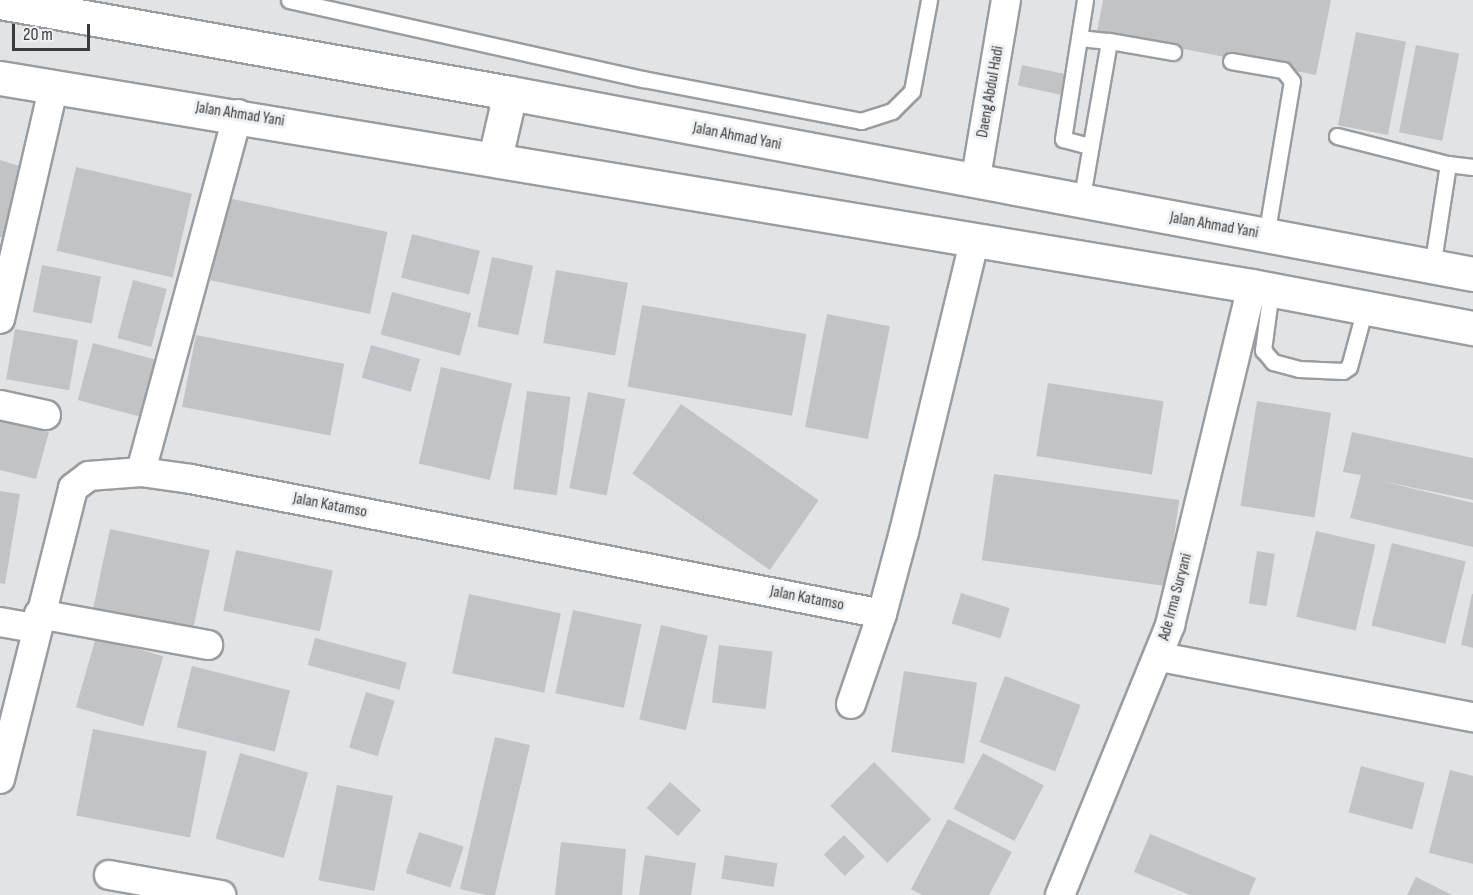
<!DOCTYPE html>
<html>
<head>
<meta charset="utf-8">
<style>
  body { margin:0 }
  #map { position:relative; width:1473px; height:895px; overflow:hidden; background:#e0e4e7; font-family:"Sofia Sans Condensed",sans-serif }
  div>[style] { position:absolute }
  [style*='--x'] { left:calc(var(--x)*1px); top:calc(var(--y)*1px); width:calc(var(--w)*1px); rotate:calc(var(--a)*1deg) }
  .building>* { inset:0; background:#c1c4c7; transform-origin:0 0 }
  .roads { filter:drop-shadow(2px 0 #9a9da0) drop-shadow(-2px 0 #9a9da0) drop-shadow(0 2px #9a9da0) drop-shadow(0 -2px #9a9da0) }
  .service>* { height:15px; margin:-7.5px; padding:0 7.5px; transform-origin:7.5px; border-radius:7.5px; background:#fff }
  .minor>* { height:28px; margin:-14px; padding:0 14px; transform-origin:14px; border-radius:14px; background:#fff }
  .primary>* { height:33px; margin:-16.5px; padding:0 16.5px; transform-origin:16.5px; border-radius:16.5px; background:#fff }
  span { translate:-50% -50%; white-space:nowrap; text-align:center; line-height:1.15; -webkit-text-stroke:6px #eef1f4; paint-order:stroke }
  .street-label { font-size:16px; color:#393b3c }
  .scale { position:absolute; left:12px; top:24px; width:78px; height:27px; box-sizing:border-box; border:3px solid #393b3c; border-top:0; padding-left:8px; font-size:18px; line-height:21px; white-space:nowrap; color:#393b3c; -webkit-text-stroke:4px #eef1f4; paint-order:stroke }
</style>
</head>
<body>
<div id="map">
  <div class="building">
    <div style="clip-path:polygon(1103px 0,1331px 0,1316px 75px,1097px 32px)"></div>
    <div style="left:1356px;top:32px;width:51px;height:95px;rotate:11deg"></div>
    <div style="left:1416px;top:45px;width:44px;height:89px;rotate:11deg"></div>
    <div style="left:1022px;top:65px;width:45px;height:21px;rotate:12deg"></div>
    <div style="clip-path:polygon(0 160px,26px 168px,6px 239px,0 237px)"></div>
    <div style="left:76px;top:167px;width:119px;height:86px;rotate:13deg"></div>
    <div style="left:228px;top:198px;width:163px;height:84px;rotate:12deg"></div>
    <div style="left:412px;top:234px;width:70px;height:45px;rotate:14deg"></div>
    <div style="left:492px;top:257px;width:42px;height:71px;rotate:12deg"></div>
    <div style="left:42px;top:265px;width:60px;height:48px;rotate:11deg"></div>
    <div style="left:556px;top:270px;width:73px;height:74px;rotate:10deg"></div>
    <div style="left:133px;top:280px;width:35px;height:60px;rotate:15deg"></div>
    <div style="left:392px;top:292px;width:82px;height:44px;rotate:15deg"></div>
    <div style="left:642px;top:305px;width:167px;height:83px;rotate:10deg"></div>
    <div style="left:827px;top:314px;width:64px;height:115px;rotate:11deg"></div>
    <div style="left:15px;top:329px;width:64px;height:51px;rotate:10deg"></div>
    <div style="left:196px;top:335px;width:151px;height:73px;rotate:11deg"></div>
    <div style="left:93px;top:343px;width:65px;height:59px;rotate:15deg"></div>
    <div style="left:371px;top:345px;width:51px;height:34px;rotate:16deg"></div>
    <div style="left:441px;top:367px;width:73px;height:99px;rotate:13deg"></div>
    <div style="left:1048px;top:383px;width:117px;height:74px;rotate:9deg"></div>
    <div style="left:527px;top:391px;width:44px;height:99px;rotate:8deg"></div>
    <div style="left:588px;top:392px;width:38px;height:98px;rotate:11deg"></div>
    <div style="left:1257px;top:401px;width:75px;height:106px;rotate:9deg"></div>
    <div style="left:681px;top:404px;width:168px;height:85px;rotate:35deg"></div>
    <div style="clip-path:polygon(0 420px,49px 432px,36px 479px,0 470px)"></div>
    <div style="clip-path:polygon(1352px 432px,1473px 458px,1473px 500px,1381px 481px,1473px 503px,1473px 547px,1350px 518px,1361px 475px,1343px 472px)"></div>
    <div style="left:994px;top:474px;width:187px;height:87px;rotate:8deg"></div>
    <div style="clip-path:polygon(0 491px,20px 494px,5px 584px,0 583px)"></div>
    <div style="left:110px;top:529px;width:102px;height:83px;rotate:12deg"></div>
    <div style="left:1316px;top:531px;width:61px;height:88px;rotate:13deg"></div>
    <div style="left:1392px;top:543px;width:76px;height:85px;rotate:14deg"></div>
    <div style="left:236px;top:550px;width:99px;height:62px;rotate:12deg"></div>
    <div style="left:1257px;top:551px;width:18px;height:53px;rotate:9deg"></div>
    <div style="left:961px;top:593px;width:51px;height:32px;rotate:17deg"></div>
    <div style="left:469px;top:594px;width:94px;height:81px;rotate:12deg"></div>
    <div style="clip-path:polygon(1472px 594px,1473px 594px,1473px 648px,1461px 645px)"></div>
    <div style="left:573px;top:610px;width:70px;height:85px;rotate:12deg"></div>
    <div style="left:661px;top:625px;width:48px;height:97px;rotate:13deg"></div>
    <div style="left:96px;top:637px;width:70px;height:73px;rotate:16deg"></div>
    <div style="left:315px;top:638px;width:95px;height:28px;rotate:15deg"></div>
    <div style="left:719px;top:645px;width:54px;height:58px;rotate:7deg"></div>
    <div style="left:192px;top:666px;width:101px;height:63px;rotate:14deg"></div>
    <div style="left:904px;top:671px;width:74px;height:82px;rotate:9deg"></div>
    <div style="left:1005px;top:676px;width:81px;height:71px;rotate:21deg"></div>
    <div style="left:366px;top:692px;width:30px;height:58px;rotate:17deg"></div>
    <div style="left:93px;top:729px;width:116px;height:88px;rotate:11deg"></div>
    <div style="clip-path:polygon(495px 737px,530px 745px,495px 895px,486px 895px,460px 889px)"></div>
    <div style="left:240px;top:753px;width:71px;height:89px;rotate:16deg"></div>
    <div style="left:983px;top:753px;width:69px;height:63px;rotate:28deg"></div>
    <div style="left:874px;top:762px;width:81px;height:62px;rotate:45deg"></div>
    <div style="left:1361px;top:766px;width:66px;height:48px;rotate:15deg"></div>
    <div style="clip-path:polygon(1450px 770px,1473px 776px,1473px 864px,1429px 853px)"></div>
    <div style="left:670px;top:782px;width:42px;height:35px;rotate:42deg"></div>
    <div style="left:337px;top:785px;width:57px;height:97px;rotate:11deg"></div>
    <div style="clip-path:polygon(948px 819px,1012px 852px,989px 895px,922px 895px,911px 889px)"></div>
    <div style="left:419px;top:832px;width:47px;height:43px;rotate:18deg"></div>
    <div style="clip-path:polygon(1150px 834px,1256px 878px,1249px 895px,1190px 895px,1134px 872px)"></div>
    <div style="left:844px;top:835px;width:30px;height:28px;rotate:46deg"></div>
    <div style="clip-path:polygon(561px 842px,626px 849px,622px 895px,555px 895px)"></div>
    <div style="clip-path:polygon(645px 855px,696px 863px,691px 895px,639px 895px)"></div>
    <div style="left:725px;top:855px;width:53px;height:24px;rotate:9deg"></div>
    <div style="clip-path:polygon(1416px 877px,1452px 895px,1407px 895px)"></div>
  </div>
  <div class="roads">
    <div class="service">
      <div style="--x:289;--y:0;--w:363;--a:12.6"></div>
      <div style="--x:643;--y:79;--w:222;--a:10.9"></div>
      <div style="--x:861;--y:121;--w:33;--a:-18"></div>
      <div style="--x:892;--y:111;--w:28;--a:-45"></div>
      <div style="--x:912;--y:91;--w:93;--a:-79.4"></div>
      <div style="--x:1085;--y:0;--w:141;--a:99"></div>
      <div style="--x:1063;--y:139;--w:28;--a:15"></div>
      <div style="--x:1079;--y:38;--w:30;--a:6"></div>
      <div style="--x:1231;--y:61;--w:53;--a:9.8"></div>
      <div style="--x:1283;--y:70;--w:14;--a:51"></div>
      <div style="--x:1292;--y:81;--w:157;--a:99.5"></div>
      <div style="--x:1337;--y:136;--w:114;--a:14.2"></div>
      <div style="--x:1448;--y:164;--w:104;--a:98.8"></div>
      <div style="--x:1448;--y:164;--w:25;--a:7"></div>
      <div style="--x:1081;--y:202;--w:163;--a:-80.1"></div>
      <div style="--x:1109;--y:41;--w:65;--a:9.8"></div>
      <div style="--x:1271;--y:290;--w:61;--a:97.6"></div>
      <div style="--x:1263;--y:350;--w:16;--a:50"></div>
      <div style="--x:1273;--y:362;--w:27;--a:15"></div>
      <div style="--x:1299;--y:369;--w:44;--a:2.6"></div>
      <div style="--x:1343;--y:371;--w:7;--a:-34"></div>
      <div style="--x:1349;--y:367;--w:61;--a:-74.8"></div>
    </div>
    <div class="minor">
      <div style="--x:238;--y:114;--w:371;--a:105.2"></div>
      <div style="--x:141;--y:472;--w:50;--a:8"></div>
      <div style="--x:191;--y:479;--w:704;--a:11.05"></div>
      <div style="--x:975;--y:183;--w:186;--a:-80.4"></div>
      <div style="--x:0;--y:319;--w:239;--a:-77"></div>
      <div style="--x:0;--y:405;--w:47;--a:12.3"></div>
      <div style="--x:39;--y:614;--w:172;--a:10.4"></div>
      <div style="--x:0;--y:622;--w:36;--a:10"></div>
      <div style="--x:1160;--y:657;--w:319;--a:10.9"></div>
      <div style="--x:851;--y:704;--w:95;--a:-71"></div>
      <div style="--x:882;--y:614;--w:85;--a:-75"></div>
      <div style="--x:904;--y:532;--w:301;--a:-76.4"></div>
      <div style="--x:0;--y:779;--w:300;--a:-75.9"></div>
      <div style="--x:73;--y:488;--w:20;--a:-37"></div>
      <div style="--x:89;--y:476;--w:52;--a:-4.4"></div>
      <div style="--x:109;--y:875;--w:114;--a:10.1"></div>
      <div style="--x:1060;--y:895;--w:292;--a:-67.8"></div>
      <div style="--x:1170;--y:625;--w:349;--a:-76.4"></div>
    </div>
    <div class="primary">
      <div style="--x:0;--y:2;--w:518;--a:10.12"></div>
      <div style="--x:510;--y:93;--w:980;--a:10.64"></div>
      <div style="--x:0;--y:78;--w:1269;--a:9.43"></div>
      <div style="--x:1252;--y:286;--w:225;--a:10.8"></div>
      <div style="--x:495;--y:158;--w:67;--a:-77"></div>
    </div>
  </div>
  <div class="street-label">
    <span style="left:991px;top:92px;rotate:-80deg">Daeng Abdul Hadi</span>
    <span style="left:240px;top:115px;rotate:9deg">Jalan Ahmad Yani</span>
    <span style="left:737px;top:137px;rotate:11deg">Jalan Ahmad Yani</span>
    <span style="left:1214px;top:226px;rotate:10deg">Jalan Ahmad Yani</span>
    <span style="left:330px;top:506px;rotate:11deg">Jalan Katamso</span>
    <span style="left:1176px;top:597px;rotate:-75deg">Ade Irma Suryani</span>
    <span style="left:807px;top:599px;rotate:11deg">Jalan Katamso</span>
  </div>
  <div class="scale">20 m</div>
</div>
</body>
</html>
